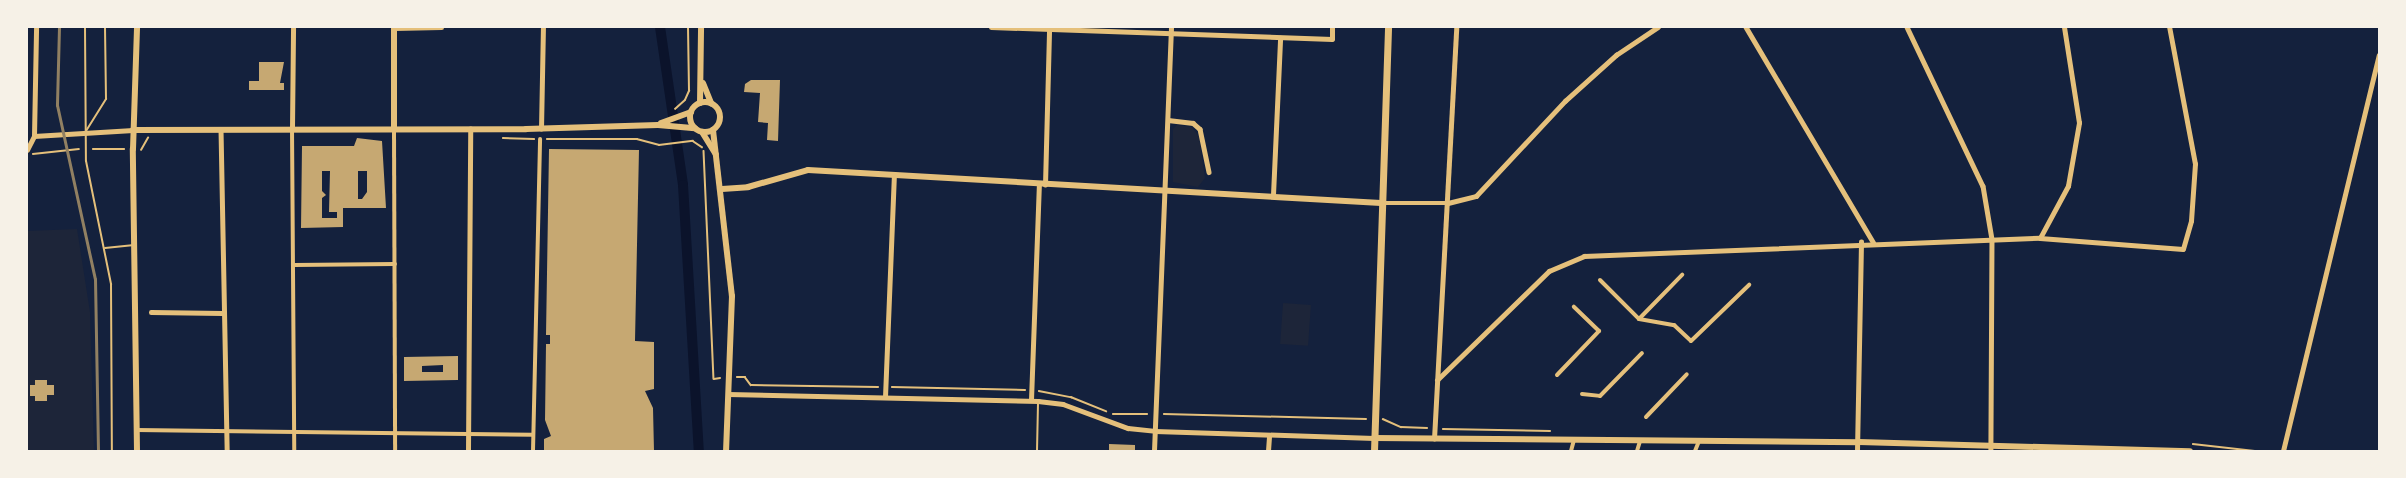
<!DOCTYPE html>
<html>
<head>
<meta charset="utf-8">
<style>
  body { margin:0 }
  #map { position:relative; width:2406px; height:478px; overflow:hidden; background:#14213d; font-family:"Asap Condensed",sans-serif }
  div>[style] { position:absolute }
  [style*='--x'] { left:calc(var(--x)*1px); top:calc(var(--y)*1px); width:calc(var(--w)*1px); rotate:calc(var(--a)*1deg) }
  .green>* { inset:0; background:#1d2539; transform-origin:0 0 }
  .canal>* { height:10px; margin:-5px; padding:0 5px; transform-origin:5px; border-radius:5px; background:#0b132b }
  .building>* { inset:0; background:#c6a872 }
  .path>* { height:1.5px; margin:-0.75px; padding:0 0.75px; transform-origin:0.75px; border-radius:0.75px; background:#e5c07b }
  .service>* { height:2px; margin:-1px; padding:0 1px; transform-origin:1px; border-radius:1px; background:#e5c07b }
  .pedestrian>* { height:4px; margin:-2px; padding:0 2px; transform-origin:2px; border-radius:2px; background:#e5c07b }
  .minor>* { height:4.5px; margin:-2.25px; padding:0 2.25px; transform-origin:2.25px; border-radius:2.25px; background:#e5c07b }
  .tertiary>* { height:6px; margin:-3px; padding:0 3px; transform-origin:3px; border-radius:3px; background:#e5c07b }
  .tertiary>.ring { margin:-3px; padding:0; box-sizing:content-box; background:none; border:6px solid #e5c07b; border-radius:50% }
  .secondary>* { height:7px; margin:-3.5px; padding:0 3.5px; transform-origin:3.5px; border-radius:3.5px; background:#e5c07b }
  .rail>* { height:3px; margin:-1.5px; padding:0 1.5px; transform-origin:1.5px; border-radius:1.5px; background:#918062 }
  span { translate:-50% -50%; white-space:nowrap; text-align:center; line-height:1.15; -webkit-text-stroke:4.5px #f6f1e7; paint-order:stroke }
  .frame { position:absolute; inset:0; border:28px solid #f6f1e7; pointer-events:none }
</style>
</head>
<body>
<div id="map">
  <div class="green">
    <div style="clip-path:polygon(1177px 125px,1192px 127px,1199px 137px,1205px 178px,1198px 187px,1173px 182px,1173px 129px)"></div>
    <div style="clip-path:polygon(77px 229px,90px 312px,94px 451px,27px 451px,27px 231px)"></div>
    <div style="left:1283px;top:303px;width:28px;height:41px;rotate:4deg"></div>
  </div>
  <div class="canal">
    <div style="--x:660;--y:27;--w:160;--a:81.7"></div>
    <div style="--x:683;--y:185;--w:266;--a:86.6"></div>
  </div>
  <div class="building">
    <div style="clip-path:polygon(259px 62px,284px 62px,280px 83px,284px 83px,284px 90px,249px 90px,249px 81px,259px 81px)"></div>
    <div style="clip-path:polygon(751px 80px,780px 80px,778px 141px,767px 140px,768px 123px,758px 122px,760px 93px,744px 92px,745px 84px)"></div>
    <div style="clip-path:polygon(evenodd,357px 138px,382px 141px,386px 208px,343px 208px,343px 227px,301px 228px,302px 146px,354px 146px,357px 138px,322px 171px,330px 171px,329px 212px,337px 212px,337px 218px,322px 218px,322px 198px,326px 195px,322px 191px,322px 171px,357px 138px,358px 171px,367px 171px,367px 192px,362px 199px,358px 199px,358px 171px)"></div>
    <div style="clip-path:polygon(549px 149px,639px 150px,635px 341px,654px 342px,654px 389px,645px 391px,653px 408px,654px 451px,544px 451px,544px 439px,551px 436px,545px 420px,546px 344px,550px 344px,550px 335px,546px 335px)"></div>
    <div style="clip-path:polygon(evenodd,458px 356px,458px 380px,404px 381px,404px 357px,458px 356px,443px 365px,443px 372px,422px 372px,422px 366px,443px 365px)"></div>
    <div style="clip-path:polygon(35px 380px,47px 380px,47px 385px,54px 385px,54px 395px,47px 395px,47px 401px,35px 401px,35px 396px,30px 396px,30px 385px,35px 385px)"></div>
    <div style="clip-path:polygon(1109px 444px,1135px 445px,1135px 451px,1109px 451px)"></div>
  </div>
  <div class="path">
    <div style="--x:675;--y:109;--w:13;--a:-42"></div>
    <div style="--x:685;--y:100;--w:10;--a:-66"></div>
    <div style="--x:689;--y:91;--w:64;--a:-90.9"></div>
    <div style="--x:503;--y:138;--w:31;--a:2"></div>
    <div style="--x:547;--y:139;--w:90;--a:0"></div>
    <div style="--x:637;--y:139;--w:23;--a:15"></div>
    <div style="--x:659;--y:145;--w:34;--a:-7"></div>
    <div style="--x:693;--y:141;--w:11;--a:34"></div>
    <div style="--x:93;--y:149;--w:31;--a:0"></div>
    <div style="--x:141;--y:150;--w:14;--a:-60"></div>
    <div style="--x:704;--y:151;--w:228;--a:87.5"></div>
    <div style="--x:714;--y:379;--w:6;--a:-9"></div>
    <div style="--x:33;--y:154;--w:46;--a:-6.2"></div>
    <div style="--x:737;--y:377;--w:8;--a:0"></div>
    <div style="--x:745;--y:377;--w:10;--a:53"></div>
    <div style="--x:751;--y:385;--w:127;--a:0.9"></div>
    <div style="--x:892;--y:387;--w:133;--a:1.3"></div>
    <div style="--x:1039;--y:391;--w:33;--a:11"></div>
    <div style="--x:1071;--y:397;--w:38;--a:22"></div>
    <div style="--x:1113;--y:414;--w:34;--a:0"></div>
    <div style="--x:1164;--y:414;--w:202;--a:1.4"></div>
    <div style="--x:1383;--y:419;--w:20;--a:24"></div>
    <div style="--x:1401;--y:427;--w:26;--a:2"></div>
    <div style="--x:1443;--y:429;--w:107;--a:1.1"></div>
    <div style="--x:2193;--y:444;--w:62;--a:6.4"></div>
  </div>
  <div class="service">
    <div style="--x:85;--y:27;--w:134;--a:89.6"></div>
    <div style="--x:86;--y:161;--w:126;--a:78.5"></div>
    <div style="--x:111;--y:284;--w:167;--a:89.7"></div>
    <div style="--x:86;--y:131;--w:38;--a:-58"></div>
    <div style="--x:106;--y:99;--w:72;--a:-90.8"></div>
    <div style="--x:105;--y:248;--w:27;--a:-6"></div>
    <div style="--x:1037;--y:451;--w:48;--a:-88.8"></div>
  </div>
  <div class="pedestrian">
    <div style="--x:292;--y:128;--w:323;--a:89.6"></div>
    <div style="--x:394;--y:130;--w:321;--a:89.8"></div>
    <div style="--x:294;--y:265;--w:101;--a:-0.6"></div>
    <div style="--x:1600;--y:280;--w:55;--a:45"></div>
    <div style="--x:1639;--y:319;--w:62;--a:-45.7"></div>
    <div style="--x:1639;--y:319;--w:36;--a:10"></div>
    <div style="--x:1674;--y:325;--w:23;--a:43"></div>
    <div style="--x:1691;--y:341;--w:81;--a:-44"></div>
    <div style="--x:1557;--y:375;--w:61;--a:-46.3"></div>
    <div style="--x:1599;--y:331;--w:35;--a:-136"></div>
    <div style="--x:1582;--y:394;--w:18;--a:6"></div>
    <div style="--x:1600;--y:396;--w:60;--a:-45.7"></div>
    <div style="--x:1646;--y:417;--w:59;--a:-46.4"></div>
    <div style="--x:136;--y:430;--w:397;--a:0.7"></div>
    <div style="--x:533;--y:451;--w:312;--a:-88.7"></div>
    <div style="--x:1571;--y:451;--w:11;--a:-75"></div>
    <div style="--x:1637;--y:451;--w:10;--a:-73"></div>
    <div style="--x:1695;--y:451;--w:11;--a:-68"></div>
  </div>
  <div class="minor">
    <div style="--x:991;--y:27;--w:341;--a:2"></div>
    <div style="--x:1332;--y:39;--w:12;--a:-90"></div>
    <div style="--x:1746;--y:27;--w:250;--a:59.4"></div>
    <div style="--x:1907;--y:27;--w:176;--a:64.5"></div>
    <div style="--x:1983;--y:186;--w:54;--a:80.4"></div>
    <div style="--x:1992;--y:239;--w:212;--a:90.3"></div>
    <div style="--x:394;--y:28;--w:47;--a:-1.2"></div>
    <div style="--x:1168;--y:120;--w:25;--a:7"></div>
    <div style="--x:1193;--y:123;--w:9;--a:41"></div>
    <div style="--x:1200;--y:129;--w:44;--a:78.2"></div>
    <div style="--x:292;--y:128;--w:101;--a:-89.4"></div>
    <div style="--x:221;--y:129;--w:322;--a:88.9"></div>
    <div style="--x:541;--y:129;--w:102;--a:-88.9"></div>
    <div style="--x:34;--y:136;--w:99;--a:-3.5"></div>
    <div style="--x:27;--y:150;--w:16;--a:-63"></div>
    <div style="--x:34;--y:136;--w:109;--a:-88.9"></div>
    <div style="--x:1045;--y:185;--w:157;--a:-88.5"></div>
    <div style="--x:1273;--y:195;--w:157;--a:-87.4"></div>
    <div style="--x:1381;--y:203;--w:67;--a:0"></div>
    <div style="--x:1448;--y:203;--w:29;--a:-14"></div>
    <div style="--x:1476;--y:196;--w:130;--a:-46.9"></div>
    <div style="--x:1565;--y:101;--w:69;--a:-42"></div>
    <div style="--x:1616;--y:55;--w:50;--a:-33.7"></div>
    <div style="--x:2040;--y:238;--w:59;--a:-61.7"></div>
    <div style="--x:2068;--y:186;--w:64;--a:-80.1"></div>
    <div style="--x:2079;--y:123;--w:97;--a:-98.9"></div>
    <div style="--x:151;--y:312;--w:71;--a:0.8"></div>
    <div style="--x:1437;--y:380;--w:156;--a:-44.2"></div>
    <div style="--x:1549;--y:271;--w:38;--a:-23"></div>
    <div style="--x:1584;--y:256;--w:456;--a:-2.3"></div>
    <div style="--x:2040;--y:238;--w:143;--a:4.4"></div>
    <div style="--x:2183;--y:249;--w:29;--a:-74"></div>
    <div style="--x:2191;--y:221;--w:57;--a:-86"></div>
    <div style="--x:2195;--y:164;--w:139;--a:-100.7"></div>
    <div style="--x:728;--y:394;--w:310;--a:1.3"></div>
    <div style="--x:1038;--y:401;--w:25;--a:7"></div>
    <div style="--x:1063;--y:404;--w:69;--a:20.3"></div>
    <div style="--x:1128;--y:428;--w:27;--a:6"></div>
    <div style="--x:1155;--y:431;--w:219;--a:1.8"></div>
    <div style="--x:885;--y:397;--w:221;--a:-87.7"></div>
    <div style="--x:1031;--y:400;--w:215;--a:-87.9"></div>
    <div style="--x:1434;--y:439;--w:413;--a:-86.9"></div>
    <div style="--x:468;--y:451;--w:322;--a:-89.6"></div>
    <div style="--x:1154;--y:451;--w:424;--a:-87.7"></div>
    <div style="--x:1268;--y:451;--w:14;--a:-86"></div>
    <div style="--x:1857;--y:451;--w:209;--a:-88.9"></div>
    <div style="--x:2283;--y:451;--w:407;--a:-76.4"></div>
  </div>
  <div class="tertiary">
    <div style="--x:394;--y:27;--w:102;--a:90"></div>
    <div style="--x:703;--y:83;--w:22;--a:68"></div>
    <div class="ring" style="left:690px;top:102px;width:24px;height:24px"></div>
    <div style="--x:700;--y:103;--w:76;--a:-89.2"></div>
    <div style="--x:661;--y:123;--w:32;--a:-20"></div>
    <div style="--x:133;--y:130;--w:393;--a:-0.1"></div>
    <div style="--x:526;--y:129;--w:132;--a:-1.7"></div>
    <div style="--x:658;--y:125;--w:37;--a:5"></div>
    <div style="--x:713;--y:130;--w:167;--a:83.5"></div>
    <div style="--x:732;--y:296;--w:155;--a:92.2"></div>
    <div style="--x:702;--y:132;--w:26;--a:58"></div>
    <div style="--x:722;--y:189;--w:26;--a:-4"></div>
    <div style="--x:748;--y:187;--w:62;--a:-15.8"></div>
    <div style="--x:808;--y:170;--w:574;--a:3.3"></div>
    <div style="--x:1374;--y:438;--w:485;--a:0.5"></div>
    <div style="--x:1859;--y:442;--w:331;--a:1.6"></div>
    <div style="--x:137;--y:451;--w:302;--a:-90.8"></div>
    <div style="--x:133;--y:149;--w:122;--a:-88.1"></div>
  </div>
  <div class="secondary">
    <div style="--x:1374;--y:451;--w:424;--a:-88.1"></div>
  </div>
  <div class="rail">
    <div style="--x:59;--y:27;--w:78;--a:91.5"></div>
    <div style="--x:57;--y:105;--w:178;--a:77.7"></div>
    <div style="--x:95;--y:279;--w:172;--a:89"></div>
  </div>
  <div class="frame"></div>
</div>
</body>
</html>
